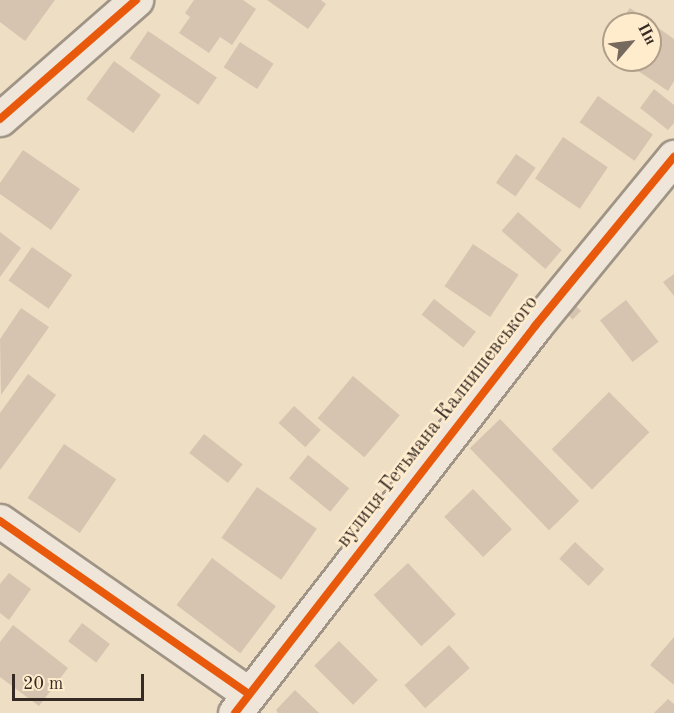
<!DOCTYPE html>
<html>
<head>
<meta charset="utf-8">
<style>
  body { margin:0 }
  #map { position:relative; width:674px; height:713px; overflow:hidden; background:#eedec4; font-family:"Old Standard TT",serif }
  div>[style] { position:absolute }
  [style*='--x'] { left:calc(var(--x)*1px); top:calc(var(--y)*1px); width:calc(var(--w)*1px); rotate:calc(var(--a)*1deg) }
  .building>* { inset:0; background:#d6c4b0; transform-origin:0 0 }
  .roads { filter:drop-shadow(2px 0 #9f9485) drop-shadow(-2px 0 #9f9485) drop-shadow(0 2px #9f9485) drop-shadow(0 -2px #9f9485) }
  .minor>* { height:33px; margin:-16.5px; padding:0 16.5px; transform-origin:16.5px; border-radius:16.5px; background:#efe6d9 }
  .cycleway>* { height:8px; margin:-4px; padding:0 4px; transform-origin:4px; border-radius:4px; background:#e8590c }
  span { translate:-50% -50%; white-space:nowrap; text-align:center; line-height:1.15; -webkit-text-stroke:5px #ffeccd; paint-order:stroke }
  .street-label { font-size:21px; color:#362a25 }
  .north { position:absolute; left:602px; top:12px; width:60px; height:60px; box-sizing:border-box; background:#ffeccd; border:2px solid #af9e8a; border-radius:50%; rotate:62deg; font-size:16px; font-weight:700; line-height:24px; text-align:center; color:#362a25 }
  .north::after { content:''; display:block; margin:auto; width:21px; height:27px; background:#76695d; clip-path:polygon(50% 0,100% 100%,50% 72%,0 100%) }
  .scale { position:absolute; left:12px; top:674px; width:132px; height:27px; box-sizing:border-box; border:3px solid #362a25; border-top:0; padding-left:8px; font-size:18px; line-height:21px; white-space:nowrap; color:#362a25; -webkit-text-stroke:4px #ffeccd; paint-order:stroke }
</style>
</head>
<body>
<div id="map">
  <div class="building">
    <div style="clip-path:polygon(0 0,55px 0,25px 41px,0 22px)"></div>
    <div style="clip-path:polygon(194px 0,243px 0,256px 9px,232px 45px,220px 37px,209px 53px,179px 33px,190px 17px,185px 13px)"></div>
    <div style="clip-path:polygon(267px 0,321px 0,326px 4px,308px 29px)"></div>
    <div style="clip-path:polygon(630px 8px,674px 39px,674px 81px,668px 91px,622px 60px,650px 60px,650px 24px,619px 24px)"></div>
    <div style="left:148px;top:31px;width:83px;height:33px;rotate:34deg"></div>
    <div style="clip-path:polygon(614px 31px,614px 55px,603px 47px)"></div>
    <div style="left:240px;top:42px;width:40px;height:30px;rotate:33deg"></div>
    <div style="left:114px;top:61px;width:58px;height:47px;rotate:36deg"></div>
    <div style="clip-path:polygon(654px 89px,674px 105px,674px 123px,668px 130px,640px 108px)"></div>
    <div style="left:598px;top:96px;width:67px;height:32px;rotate:35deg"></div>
    <div style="left:563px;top:137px;width:54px;height:50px;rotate:34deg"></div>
    <div style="clip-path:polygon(23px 150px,80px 189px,51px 230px,0 194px,0 183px)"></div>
    <div style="left:516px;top:154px;width:24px;height:35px;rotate:35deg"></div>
    <div style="left:518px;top:212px;width:58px;height:25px;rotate:41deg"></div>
    <div style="clip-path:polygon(0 232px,21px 248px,0 277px)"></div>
    <div style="left:473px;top:244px;width:55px;height:51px;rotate:34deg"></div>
    <div style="left:32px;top:247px;width:49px;height:41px;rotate:35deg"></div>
    <div style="clip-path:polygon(674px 274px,674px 296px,663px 282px)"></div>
    <div style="left:434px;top:299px;width:53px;height:20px;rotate:38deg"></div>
    <div style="left:626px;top:300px;width:53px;height:33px;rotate:52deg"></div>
    <div style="left:574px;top:304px;width:10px;height:12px;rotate:45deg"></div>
    <div style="clip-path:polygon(21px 308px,49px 327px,1px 395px,0 339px)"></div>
    <div style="clip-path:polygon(28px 374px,56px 395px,0 470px,0 413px)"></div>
    <div style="left:353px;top:376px;width:61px;height:55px;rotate:40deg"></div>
    <div style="left:609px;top:392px;width:57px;height:81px;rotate:45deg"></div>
    <div style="left:294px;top:406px;width:36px;height:23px;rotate:42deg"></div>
    <div style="left:500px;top:419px;width:114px;height:42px;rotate:46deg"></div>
    <div style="left:204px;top:434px;width:49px;height:24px;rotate:38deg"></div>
    <div style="left:64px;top:444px;width:63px;height:65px;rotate:34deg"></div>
    <div style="left:308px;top:455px;width:53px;height:30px;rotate:39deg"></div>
    <div style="left:257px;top:487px;width:73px;height:62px;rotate:35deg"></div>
    <div style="left:473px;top:489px;width:56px;height:40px;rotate:46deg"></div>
    <div style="left:575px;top:542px;width:40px;height:23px;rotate:43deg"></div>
    <div style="left:212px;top:558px;width:80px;height:59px;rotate:37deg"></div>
    <div style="left:408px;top:563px;width:70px;height:47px;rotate:47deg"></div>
    <div style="clip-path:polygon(9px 573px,31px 589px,9px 620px,0 613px,0 584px)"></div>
    <div style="left:82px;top:623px;width:35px;height:23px;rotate:37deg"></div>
    <div style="clip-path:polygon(13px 625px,68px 668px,39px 706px,0 677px,0 642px)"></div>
    <div style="clip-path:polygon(674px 637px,674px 685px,650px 665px)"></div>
    <div style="left:339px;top:641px;width:55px;height:35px;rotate:45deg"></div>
    <div style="left:449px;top:645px;width:31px;height:60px;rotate:48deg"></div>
    <div style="clip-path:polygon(295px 690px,319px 713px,278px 713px,276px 710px)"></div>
    <div style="clip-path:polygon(668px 699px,674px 704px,674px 713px,654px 713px)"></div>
  </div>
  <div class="roads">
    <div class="minor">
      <div style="--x:0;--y:119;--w:181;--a:-41.2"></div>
      <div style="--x:0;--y:521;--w:303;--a:34.8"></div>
      <div style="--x:235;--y:713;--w:490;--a:-52.2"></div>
      <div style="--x:535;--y:326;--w:219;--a:-50.6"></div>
    </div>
  </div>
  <div class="cycleway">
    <div style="--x:0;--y:119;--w:181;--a:-41.2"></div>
    <div style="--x:0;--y:521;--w:303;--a:34.8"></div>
    <div style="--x:235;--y:713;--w:490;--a:-52.2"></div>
    <div style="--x:535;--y:326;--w:219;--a:-50.6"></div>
  </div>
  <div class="street-label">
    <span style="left:438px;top:422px;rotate:-52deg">вулиця Гетьмана Калнишевського</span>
  </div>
  <div class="north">Пн</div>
  <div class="scale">20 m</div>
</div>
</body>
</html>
